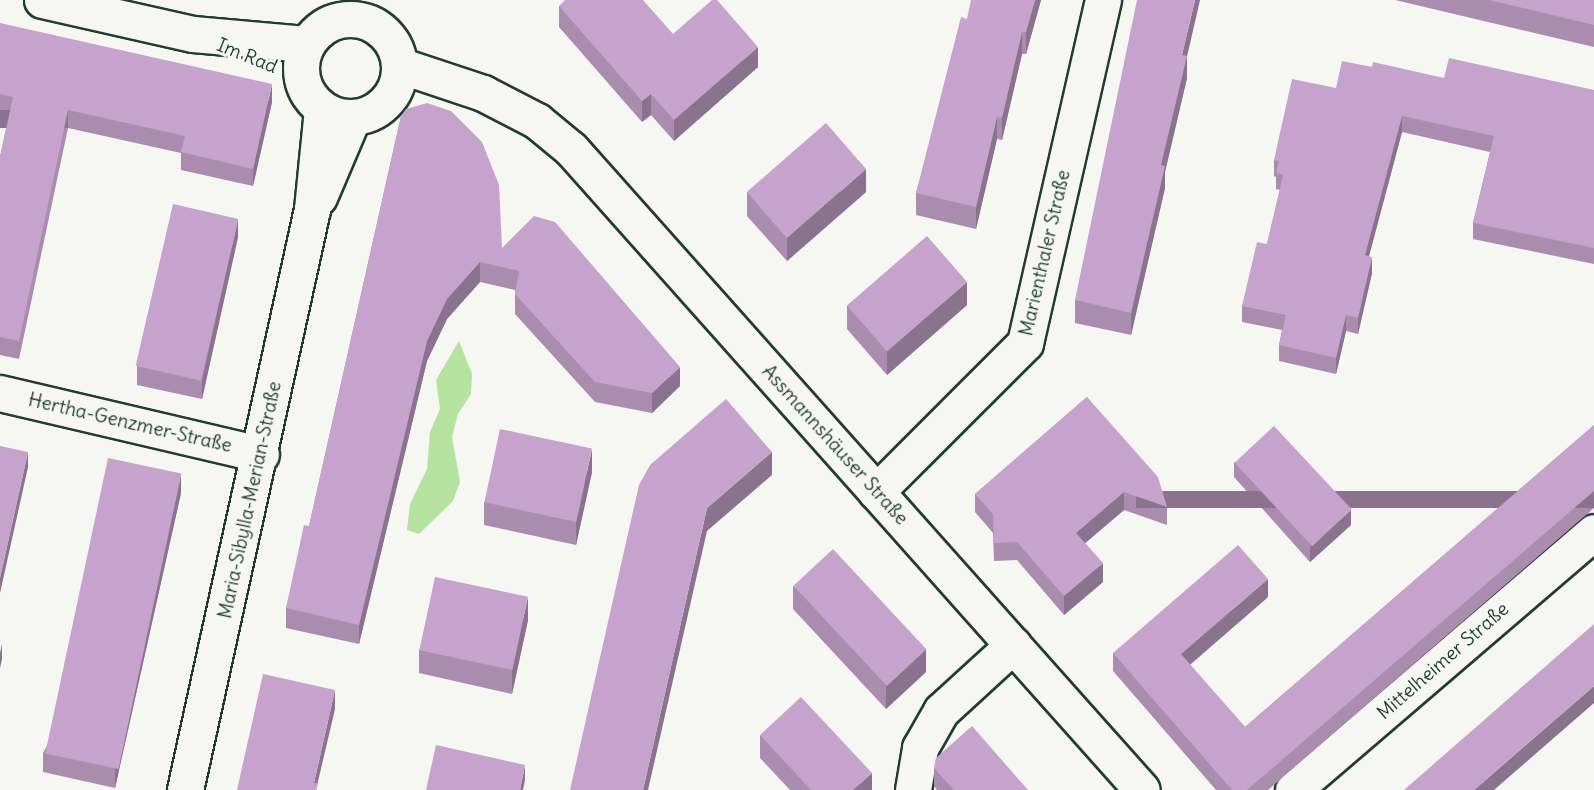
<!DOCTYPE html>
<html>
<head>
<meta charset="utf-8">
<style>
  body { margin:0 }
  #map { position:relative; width:1594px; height:790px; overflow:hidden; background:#f6f6f2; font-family:Delius,sans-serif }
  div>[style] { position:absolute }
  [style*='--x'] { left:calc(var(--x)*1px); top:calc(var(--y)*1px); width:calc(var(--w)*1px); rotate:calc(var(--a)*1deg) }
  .green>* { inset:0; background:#b6e29f }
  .roads { filter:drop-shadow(2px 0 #1f3d34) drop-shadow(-2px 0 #1f3d34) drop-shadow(0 2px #1f3d34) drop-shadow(0 -2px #1f3d34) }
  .minor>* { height:35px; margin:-17.5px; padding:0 17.5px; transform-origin:17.5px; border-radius:17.5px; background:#f6f6f2 }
  .minor>.ring { margin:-17.5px; padding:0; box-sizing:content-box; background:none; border:35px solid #f6f6f2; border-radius:50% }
  .wall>* { inset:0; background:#aa8caf }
  .shaded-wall>* { inset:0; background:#8b728f; transform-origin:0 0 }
  .building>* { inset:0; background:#c6a3cc; transform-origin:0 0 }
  span { translate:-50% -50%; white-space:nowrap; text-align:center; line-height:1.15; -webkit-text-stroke:6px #f6f6f2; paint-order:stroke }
  .street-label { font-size:19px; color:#1f3d34 }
</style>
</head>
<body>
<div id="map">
  <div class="green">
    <div style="clip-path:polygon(459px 341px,472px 374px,471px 394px,458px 414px,452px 437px,460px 482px,453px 501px,419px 534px,407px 530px,410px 504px,427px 469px,430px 432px,440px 409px,436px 380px)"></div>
  </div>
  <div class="roads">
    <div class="minor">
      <div style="--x:42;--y:0;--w:155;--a:12.7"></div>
      <div style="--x:193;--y:34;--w:113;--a:5.1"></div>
      <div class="ring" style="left:301px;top:19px;width:63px;height:63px"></div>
      <div style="--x:399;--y:65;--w:89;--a:18.4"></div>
      <div style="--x:483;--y:93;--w:61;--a:27.4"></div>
      <div style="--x:537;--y:121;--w:44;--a:39.5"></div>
      <div style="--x:571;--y:149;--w:858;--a:48.31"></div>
      <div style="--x:319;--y:197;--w:87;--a:-67"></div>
      <div style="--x:0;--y:393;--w:268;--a:13.2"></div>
      <div style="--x:876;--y:492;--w:211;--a:-45"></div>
      <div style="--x:1025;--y:343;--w:352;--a:-77.2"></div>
      <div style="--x:185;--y:790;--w:595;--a:-77.67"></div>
      <div style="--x:312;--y:209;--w:100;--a:-84.3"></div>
      <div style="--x:913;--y:790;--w:43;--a:-80.5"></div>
      <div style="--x:920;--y:748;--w:43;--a:-60.4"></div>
      <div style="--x:941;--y:711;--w:98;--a:-42.5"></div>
      <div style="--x:1293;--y:790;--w:396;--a:-40.6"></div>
    </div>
  </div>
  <div class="wall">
    <div style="clip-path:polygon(1041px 0,1026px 54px,1022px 54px,1002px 140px,997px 139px,976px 229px,916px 215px,916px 193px,967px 19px)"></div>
    <div style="clip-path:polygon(1395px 0,1594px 0,1594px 47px)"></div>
    <div style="clip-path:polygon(559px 6px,673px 34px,758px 67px,674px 141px,651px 115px,642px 122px,559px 27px)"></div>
    <div style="clip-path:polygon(0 23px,272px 102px,253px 186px,181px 170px,181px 153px,68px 128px,19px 359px,0 355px,0 157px,9px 114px,0 112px)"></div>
    <div style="clip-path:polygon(1187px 56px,1187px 78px,1165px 172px,1165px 188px,1131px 335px,1075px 323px,1075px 300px)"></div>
    <div style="clip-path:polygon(1372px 67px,1444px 78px,1594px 90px,1594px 264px,1473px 239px,1473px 223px,1490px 152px,1402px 132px,1369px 256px,1372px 273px,1358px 334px,1346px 331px,1336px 374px,1279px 361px,1279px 345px,1282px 330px,1242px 322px,1242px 306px,1267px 244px,1280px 190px,1276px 189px,1276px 177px,1274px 176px,1274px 160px,1336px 88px)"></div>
    <div style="clip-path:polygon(401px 116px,502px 248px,680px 386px,652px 413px,595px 402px,515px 314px,515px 290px,480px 282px,447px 319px,427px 361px,359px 644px,286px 628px,286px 608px,309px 526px)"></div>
    <div style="clip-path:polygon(747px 192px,866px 192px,787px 261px,747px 216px)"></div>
    <div style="clip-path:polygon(238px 237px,202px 399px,137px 385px,137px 366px)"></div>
    <div style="clip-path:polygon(967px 305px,887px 375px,847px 329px,847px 306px)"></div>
    <div style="clip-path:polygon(1087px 397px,1167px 507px,1167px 525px,1124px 510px,1085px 543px,1103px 582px,1064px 615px,1017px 560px,994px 561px,993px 533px,975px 512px,975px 494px)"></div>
    <div style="clip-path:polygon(1594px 425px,1594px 508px,1268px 790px,1216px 790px,1113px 671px,1113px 653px,1268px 597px,1190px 665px,1245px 727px)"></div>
    <div style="clip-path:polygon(1234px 462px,1351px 525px,1310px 562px,1234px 477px)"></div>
    <div style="clip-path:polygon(592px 472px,576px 545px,484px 525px,484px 502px)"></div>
    <div style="clip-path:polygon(181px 493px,115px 788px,43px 772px,43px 753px)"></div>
    <div style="clip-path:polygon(793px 586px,926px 672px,886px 709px,793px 609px)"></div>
    <div style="clip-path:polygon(528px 620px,512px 694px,419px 673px,419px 650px)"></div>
    <div style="clip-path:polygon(760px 735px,872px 790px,790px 790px,760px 758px)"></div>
    <div style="clip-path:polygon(934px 768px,1028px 790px,937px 790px,934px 786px)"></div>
  </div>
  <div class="shaded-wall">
    <div style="clip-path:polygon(1035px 0,1041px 0,1026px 54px,1026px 32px)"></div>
    <div style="clip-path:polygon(1195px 0,1200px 0,1186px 61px,1187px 56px,1187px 78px,1165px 172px,1165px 188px,1131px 335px,1131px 313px,1182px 55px)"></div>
    <div style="clip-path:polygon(1022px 32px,1022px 54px,1002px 140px,1002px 118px)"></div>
    <div style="clip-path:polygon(758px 47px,758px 67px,674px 141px,674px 120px)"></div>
    <div style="clip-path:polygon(272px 84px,272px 102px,253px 186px,253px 169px)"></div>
    <div style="clip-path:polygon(651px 94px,651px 115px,642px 122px,642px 101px)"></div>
    <div style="left:68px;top:110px;width:18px;height:236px;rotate:90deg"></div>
    <div style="clip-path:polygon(1402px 116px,1402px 132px,1365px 271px,1365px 255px)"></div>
    <div style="clip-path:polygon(997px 117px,997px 139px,976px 229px,976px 207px)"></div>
    <div style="clip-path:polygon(866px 169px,866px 192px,787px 261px,787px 238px)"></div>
    <div style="clip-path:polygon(238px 219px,238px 237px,202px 399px,202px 381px)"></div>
    <div style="clip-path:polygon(1372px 257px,1372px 273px,1358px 334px,1358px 318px)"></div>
    <div style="clip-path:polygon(480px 262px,480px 282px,447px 319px,427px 361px,359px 644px,359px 625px,427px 341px,447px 299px)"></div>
    <div style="clip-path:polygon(967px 282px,967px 305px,887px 375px,887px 351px)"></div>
    <div style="clip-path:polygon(1346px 315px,1346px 331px,1336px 374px,1336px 358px)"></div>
    <div style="clip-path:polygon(680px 367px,680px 386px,652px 413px,652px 393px)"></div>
    <div style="clip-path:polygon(592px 449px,592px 472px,576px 545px,576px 522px)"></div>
    <div style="clip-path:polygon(28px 452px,28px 467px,0 593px,0 578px)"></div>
    <div style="clip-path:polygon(772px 452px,772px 475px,707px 531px,648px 790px,643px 790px,707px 508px)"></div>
    <div style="clip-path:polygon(181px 474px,181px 493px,115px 788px,115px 770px)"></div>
    <div style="left:1594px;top:491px;width:17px;height:458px;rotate:90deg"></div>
    <div style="clip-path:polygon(1124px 492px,1124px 510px,1076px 551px,1076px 533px)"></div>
    <div style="clip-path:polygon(1351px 510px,1351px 525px,1310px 562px,1310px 547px)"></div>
    <div style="clip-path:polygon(1103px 563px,1103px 582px,1064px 615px,1064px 596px)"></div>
    <div style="clip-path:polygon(1268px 579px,1268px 597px,1181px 672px,1181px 654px)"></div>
    <div style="clip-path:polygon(528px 597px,528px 620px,512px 694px,512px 670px)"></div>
    <div style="clip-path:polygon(2px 644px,2px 659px,0 668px,0 653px)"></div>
    <div style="clip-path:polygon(926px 649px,926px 672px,886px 709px,886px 685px)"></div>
    <div style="clip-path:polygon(1594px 686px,1594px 703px,1494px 790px,1474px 790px)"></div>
    <div style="clip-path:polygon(335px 690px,335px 709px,316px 790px,314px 783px)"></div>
    <div style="clip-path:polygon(525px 765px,525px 780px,523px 790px,520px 790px)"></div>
    <div style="clip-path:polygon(872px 773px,872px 790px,853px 790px)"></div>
  </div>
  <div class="building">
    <div style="clip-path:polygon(565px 0,643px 0,673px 34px,712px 0,717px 0,758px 47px,674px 120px,651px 94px,642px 101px,559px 6px)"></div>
    <div style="clip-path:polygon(971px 0,1035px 0,1026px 32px,1022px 32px,1002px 118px,997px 117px,976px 207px,916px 193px,961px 17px,967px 19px)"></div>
    <div style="clip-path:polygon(1137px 0,1195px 0,1182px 55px,1187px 56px,1161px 165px,1165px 166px,1131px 313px,1075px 300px)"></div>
    <div style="clip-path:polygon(1489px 0,1594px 0,1594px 25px)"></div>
    <div style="clip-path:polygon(0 23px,272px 84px,253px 169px,181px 152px,185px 136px,68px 110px,19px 341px,0 337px,0 157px,13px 97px,0 94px)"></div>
    <div style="clip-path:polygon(1449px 58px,1594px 90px,1594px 248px,1473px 223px,1494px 136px,1402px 116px,1365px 255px,1372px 257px,1358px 318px,1346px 315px,1336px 358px,1279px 345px,1286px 315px,1242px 306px,1257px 242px,1267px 244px,1283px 175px,1276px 173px,1279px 161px,1274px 160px,1292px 79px,1336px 88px,1342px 61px,1372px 67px,1373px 62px,1444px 78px)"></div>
    <div style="clip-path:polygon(427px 103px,451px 111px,482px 142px,499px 185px,502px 248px,534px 216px,555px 222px,680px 367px,652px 393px,595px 382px,515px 294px,519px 271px,480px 262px,447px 299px,427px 341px,359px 625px,286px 608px,304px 525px,309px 526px,401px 116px,406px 109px)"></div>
    <div style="left:826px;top:123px;width:61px;height:105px;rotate:49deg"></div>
    <div style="left:173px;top:204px;width:67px;height:166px;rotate:13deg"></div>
    <div style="left:927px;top:236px;width:61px;height:106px;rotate:49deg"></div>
    <div style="clip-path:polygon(1087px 397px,1158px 477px,1167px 507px,1124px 492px,1076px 533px,1103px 563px,1064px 596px,1017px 542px,994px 543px,993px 514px,975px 494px)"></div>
    <div style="clip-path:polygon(726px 399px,772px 452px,707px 508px,643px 790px,570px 790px,639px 485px,650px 465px)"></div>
    <div style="clip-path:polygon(1594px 425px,1594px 491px,1247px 790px,1232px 790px,1113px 653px,1238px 545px,1268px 579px,1181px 654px,1245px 727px)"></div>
    <div style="left:1274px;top:426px;width:114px;height:54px;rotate:47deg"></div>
    <div style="left:500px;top:429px;width:94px;height:75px;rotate:12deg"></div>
    <div style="clip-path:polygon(0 446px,28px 452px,0 578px)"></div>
    <div style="left:108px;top:458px;width:75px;height:302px;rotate:12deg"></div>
    <div style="left:833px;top:549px;width:137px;height:54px;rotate:47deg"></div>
    <div style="left:435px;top:577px;width:95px;height:75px;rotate:12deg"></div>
    <div style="clip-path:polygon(1594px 624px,1594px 686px,1474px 790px,1404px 790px)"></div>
    <div style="clip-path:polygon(263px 674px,335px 690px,314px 783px,318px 783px,316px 790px,237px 790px)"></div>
    <div style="clip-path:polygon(801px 697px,872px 773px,853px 790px,811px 790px,760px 735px)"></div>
    <div style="clip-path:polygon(972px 726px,1028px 790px,954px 790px,934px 768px,936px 758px)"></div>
    <div style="clip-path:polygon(436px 745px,525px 765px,520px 790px,426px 790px)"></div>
  </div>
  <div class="street-label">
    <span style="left:247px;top:56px;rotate:22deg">Im Rad</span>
    <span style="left:1045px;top:253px;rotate:-77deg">Marienthaler Straße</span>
    <span style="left:130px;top:423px;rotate:13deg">Hertha-Genzmer-Straße</span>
    <span style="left:835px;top:445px;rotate:48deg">Assmannshäuser Straße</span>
    <span style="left:250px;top:500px;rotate:-78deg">Maria-Sibylla-Merian-Straße</span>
    <span style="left:1443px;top:661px;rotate:-41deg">Mittelheimer Straße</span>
  </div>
</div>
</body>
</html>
